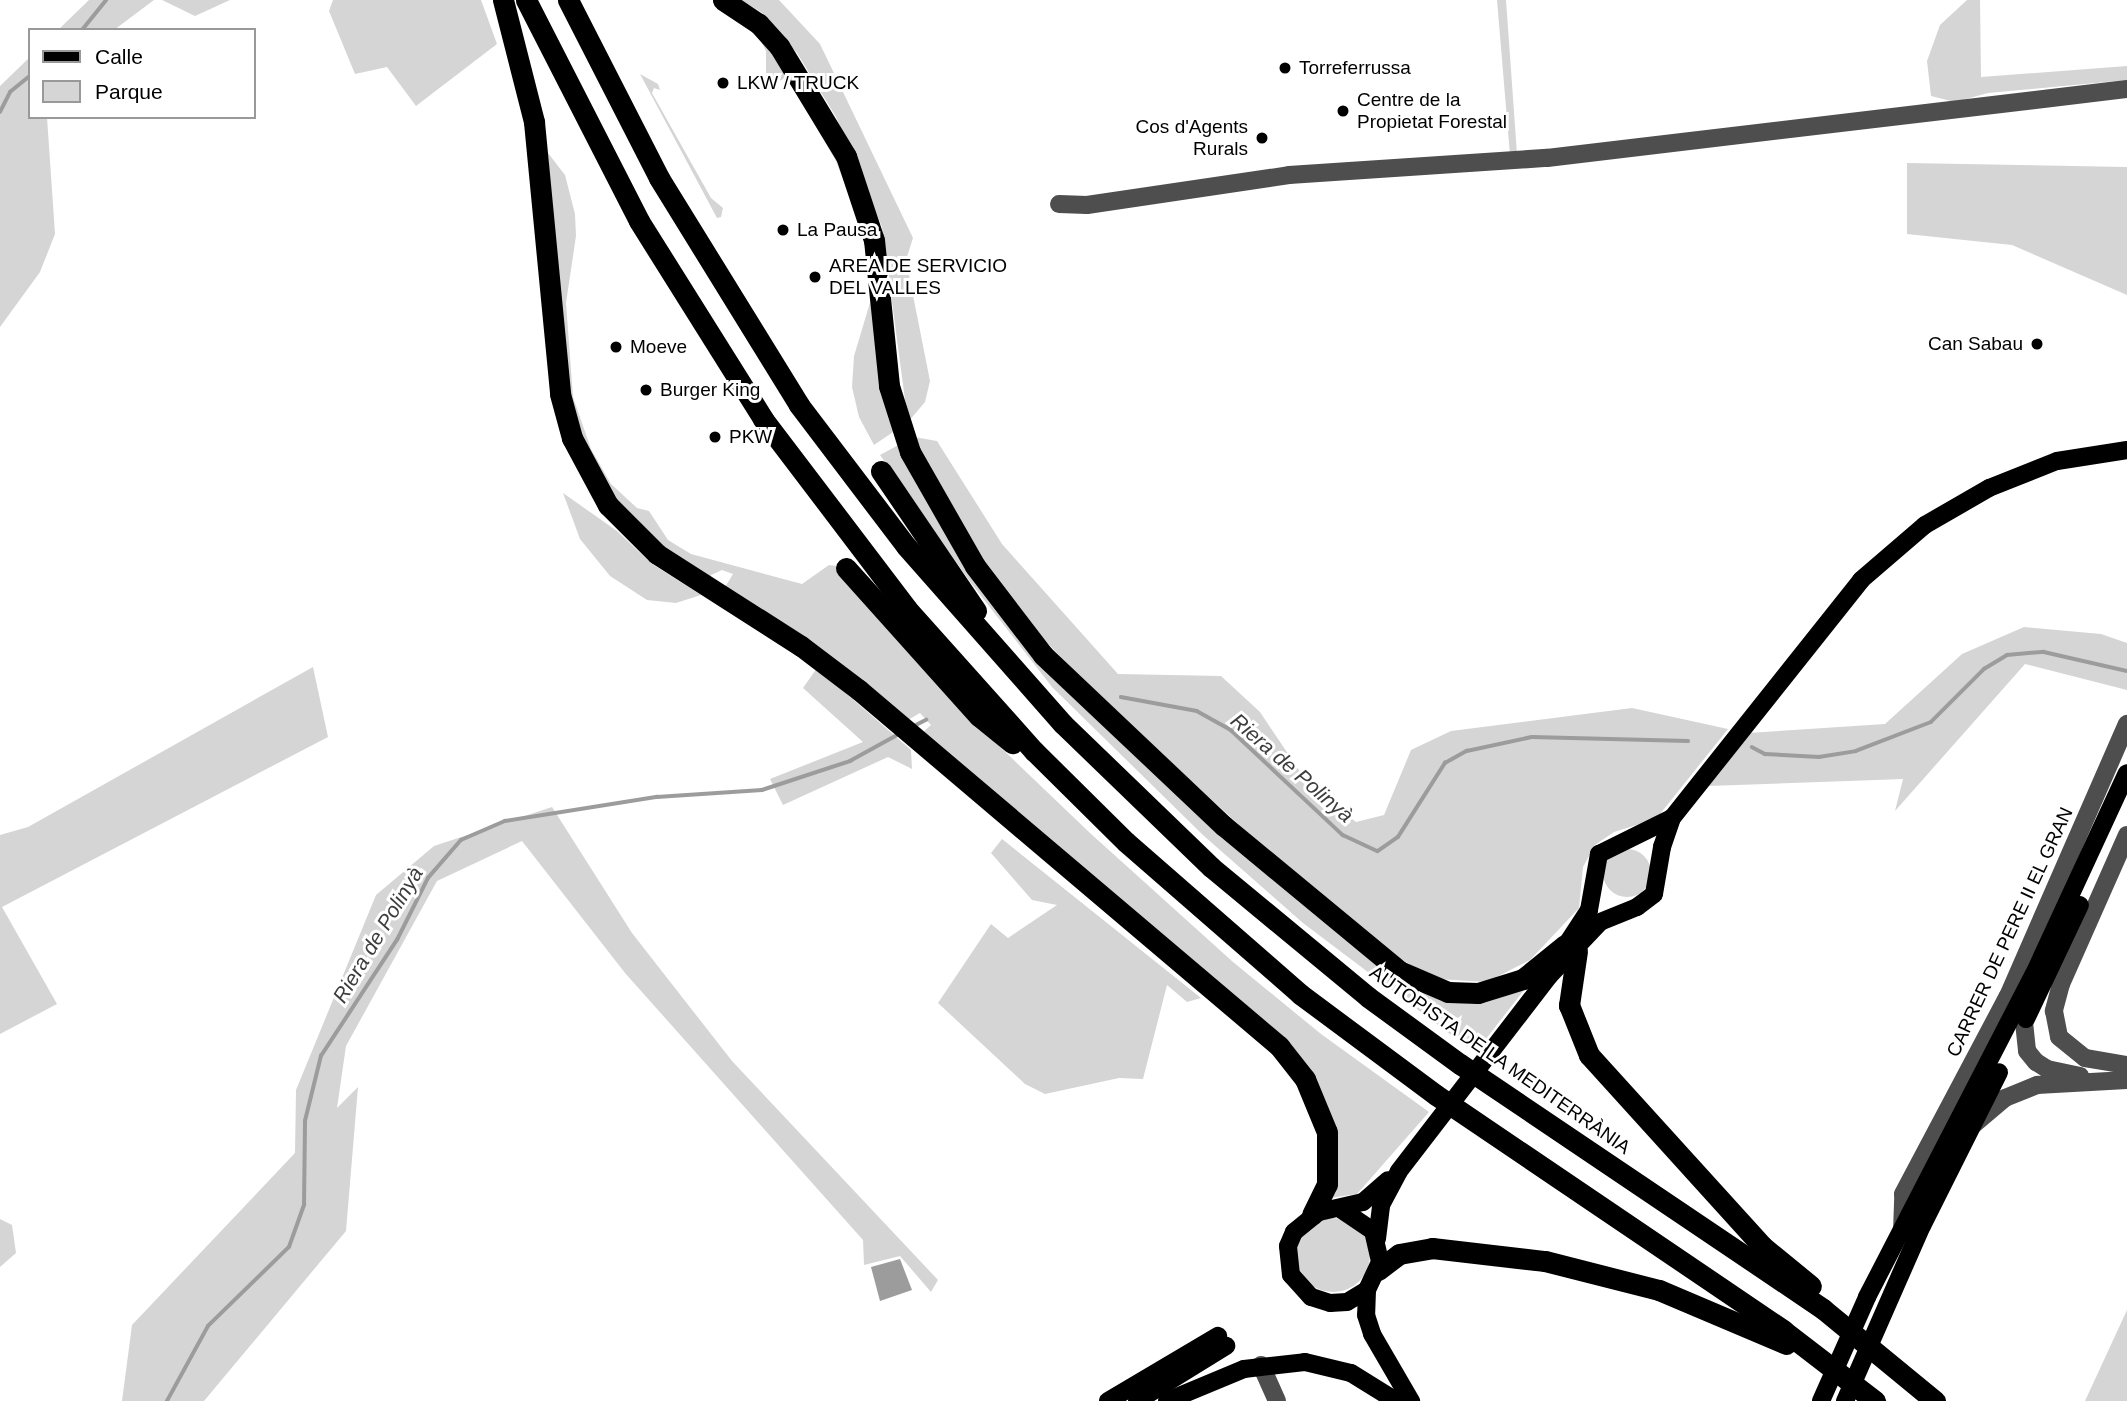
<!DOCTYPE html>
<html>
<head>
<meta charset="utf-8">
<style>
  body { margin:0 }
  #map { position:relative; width:2127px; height:1401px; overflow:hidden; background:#fff; font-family:Helvetica,sans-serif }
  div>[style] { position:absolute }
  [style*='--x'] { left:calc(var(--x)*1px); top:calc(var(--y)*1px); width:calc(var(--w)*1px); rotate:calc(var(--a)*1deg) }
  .green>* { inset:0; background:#d5d5d5 }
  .round { border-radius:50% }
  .water>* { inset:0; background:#9c9c9c }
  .stream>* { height:3.5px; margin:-1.75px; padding:0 1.75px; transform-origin:1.75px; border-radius:1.75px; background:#9c9c9c }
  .minor>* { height:18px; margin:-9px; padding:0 9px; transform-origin:9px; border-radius:9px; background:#4e4e4e }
  .major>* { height:18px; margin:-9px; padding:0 9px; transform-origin:9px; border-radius:9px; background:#000 }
  .highway>* { height:21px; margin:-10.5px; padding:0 10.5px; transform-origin:10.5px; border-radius:10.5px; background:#000 }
  .dots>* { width:19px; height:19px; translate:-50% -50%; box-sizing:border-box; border:4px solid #fff; border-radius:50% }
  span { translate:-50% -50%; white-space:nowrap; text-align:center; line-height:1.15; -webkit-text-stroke:6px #fff; paint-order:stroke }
  .poi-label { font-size:19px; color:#000 }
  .left { translate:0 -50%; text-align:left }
  .right { translate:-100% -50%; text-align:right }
  .street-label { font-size:19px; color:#000 }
  .water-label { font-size:21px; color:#3d3d3d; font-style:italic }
  .legend { position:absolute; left:28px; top:28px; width:228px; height:91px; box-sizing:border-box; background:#fff; border:2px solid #999; margin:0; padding:9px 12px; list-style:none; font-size:21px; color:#000 }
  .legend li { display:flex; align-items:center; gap:14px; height:35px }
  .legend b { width:35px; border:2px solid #999 }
</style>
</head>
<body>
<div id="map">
  <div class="green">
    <div style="clip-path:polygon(89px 0,154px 0,114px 30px,58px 30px)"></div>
    <div style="clip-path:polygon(162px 0,230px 0,195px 16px)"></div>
    <div style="clip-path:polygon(333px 0,481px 0,497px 44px,416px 106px,387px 67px,355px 74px,329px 11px)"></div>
    <div style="clip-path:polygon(741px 0,779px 0,820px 44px,913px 238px,906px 260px,930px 381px,925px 402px,908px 422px,882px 227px,836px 117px,797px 53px,761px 12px)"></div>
    <div style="clip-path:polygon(1497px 0,1506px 0,1517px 154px,1510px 155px)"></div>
    <div style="clip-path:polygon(1967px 0,1980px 0,1981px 77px,2127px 66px,2127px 80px,1988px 93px,1955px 102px,1931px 96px,1927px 61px,1940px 25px)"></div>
    <div style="clip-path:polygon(767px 40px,823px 126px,867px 231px,896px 430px,874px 445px,859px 417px,852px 387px,854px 356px,872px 296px,863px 232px,836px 161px,787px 77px,766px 88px,766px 51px,761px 41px)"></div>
    <div style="clip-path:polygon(30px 57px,30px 117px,47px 117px,55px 234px,40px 272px,0 327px,0 86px)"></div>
    <div style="clip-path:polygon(640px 74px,658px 84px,660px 90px,654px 88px,652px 93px,711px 198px,723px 208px,721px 217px,717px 218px)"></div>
    <div style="clip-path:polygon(548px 153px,565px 175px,575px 214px,576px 236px,566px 303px,573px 397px,591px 449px,611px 484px,637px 508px,649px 511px,668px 540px,691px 554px,802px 584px,829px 565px,837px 566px,974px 722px,1090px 833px,1233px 962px,1321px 1034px,1429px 1112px,1357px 1194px,1330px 1198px,1338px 1157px,1334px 1130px,1314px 1082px,922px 733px,931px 725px,920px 713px,906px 721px,724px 589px,733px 574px,722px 570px,711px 575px,710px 582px,686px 570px,608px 495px,568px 406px)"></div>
    <div style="clip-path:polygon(1907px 163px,2127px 167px,2127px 295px,2012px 245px,1907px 234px)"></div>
    <div style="clip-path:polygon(914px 437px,937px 441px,1002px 544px,1118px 674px,1221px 676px,1260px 712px,1311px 788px,1356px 822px,1384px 815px,1411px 750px,1451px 731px,1632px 708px,1728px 729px,1656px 819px,1614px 832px,1595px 845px,1583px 867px,1579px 908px,1530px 960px,1487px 982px,1437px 979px,1393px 955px,1271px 854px,1097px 695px,1033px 628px,992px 574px,951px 509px)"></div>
    <div style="clip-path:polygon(902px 443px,1021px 638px,1434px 996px,1531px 981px,1475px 1053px,1303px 923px,1204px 836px,1052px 687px,971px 583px,880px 455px)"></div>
    <div style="clip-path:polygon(563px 493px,617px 531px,652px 564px,701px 595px,676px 603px,647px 600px,610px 576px,580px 539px)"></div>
    <div style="clip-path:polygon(2024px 627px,2101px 634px,2127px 643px,2127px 690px,2025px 664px,1895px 811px,1903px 779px,1708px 786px,1748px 733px,1885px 724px,1962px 654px)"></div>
    <div style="clip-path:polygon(313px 667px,328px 737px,2px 907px,57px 1004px,0 1034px,0 835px,28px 827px)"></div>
    <div style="clip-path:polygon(817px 668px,911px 750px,912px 769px,888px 757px,783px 805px,770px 779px,863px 742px,803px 688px)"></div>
    <div style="clip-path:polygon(552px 807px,632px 933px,732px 1061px,938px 1280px,931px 1292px,900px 1256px,864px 1265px,863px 1240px,625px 973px,522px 841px,437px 881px,346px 1046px,337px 1108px,358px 1087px,346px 1231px,204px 1401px,122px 1401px,132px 1325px,295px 1153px,296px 1090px,376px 895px,434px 846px)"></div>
    <div style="clip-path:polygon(1002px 839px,1201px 998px,1187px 1002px,1167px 985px,1143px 1079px,1119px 1078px,1045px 1094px,1025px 1084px,938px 1003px,991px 924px,1008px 938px,1057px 905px,1032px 900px,991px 853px)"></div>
    <div class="round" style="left:1603px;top:849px;width:48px;height:48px"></div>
    <div class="round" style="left:1296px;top:1218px;width:74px;height:74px"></div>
    <div style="clip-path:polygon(0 1219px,12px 1225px,16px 1253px,0 1267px)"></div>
    <div style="clip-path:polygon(2127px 1310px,2127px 1401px,2085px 1401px)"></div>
  </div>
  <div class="water">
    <div style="clip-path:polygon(900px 1259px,912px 1290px,880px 1301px,871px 1267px)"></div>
  </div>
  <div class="stream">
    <div style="--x:82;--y:30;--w:38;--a:-51"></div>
    <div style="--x:0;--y:112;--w:22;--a:-63"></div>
    <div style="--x:10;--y:92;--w:26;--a:-39"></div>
    <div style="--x:1121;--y:697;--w:77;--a:10.4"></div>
    <div style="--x:1197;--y:711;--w:38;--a:29"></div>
    <div style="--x:1230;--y:729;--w:155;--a:43.2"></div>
    <div style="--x:1343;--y:835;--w:38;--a:25"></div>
    <div style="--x:1378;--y:851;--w:24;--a:-35"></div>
    <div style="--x:1398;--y:837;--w:88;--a:-57.6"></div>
    <div style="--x:1445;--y:763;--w:25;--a:-29"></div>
    <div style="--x:1467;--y:751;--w:66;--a:-12.2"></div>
    <div style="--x:1532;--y:737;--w:156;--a:1.5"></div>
    <div style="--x:912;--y:727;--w:16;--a:-27"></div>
    <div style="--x:1752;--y:747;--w:15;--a:28"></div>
    <div style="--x:1765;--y:754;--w:54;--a:3.2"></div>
    <div style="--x:1819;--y:757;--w:37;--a:-9"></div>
    <div style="--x:1856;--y:751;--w:80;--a:-21.1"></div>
    <div style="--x:1931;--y:722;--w:75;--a:-45"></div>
    <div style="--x:1984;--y:669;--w:27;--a:-31"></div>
    <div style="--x:2007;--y:655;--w:37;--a:-5"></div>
    <div style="--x:2044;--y:652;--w:85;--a:12.9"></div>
    <div style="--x:167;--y:1401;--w:85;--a:-61.3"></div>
    <div style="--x:208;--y:1326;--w:113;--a:-44.3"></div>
    <div style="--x:289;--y:1247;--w:45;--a:-70.3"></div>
    <div style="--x:304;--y:1205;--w:84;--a:-89.3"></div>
    <div style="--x:305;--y:1121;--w:67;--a:-76.2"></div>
    <div style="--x:321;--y:1056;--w:139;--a:-56.8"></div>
    <div style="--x:397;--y:940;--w:69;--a:-63.4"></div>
    <div style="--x:428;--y:878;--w:50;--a:-49"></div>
    <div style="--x:461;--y:840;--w:48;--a:-23.4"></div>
    <div style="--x:505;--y:821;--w:154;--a:-9"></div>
    <div style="--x:657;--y:797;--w:105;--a:-3.8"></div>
    <div style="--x:762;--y:790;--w:93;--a:-18.2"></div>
    <div style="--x:850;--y:761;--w:56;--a:-28.9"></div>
  </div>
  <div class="minor">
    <div style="--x:1059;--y:204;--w:28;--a:2"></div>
    <div style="--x:1087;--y:205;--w:204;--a:-8.4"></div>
    <div style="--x:1289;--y:175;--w:259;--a:-3.8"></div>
    <div style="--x:1547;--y:158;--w:584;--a:-6.78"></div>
    <div style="--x:2127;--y:835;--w:163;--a:113.9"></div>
    <div style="--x:2061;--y:984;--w:28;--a:105"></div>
    <div style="--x:2054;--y:1011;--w:26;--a:79"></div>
    <div style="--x:2059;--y:1037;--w:33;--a:39"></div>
    <div style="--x:2085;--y:1058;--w:43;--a:9.5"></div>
    <div style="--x:2024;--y:1022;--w:29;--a:84"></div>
    <div style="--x:2027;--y:1051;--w:14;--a:51"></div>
    <div style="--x:2036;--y:1062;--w:13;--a:32"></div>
    <div style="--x:2047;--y:1069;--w:34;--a:12"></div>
    <div style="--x:1972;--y:1126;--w:43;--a:-40.3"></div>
    <div style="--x:2005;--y:1098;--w:35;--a:-22"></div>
    <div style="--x:2037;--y:1085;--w:90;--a:-3.2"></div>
    <div style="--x:1902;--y:1232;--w:38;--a:-88"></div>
    <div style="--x:1903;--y:1194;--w:224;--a:-62.1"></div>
    <div style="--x:2008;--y:996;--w:297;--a:-66.4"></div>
    <div style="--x:1261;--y:1365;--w:39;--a:66"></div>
  </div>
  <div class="major">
    <div style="--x:1559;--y:956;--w:55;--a:-56.9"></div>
    <div style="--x:1589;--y:910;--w:57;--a:-79.9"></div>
    <div style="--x:1599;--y:854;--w:81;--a:-26.3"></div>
    <div style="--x:2026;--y:1019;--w:126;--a:-64.7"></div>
    <div style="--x:1342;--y:1210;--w:37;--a:34"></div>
    <div style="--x:1373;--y:1231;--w:32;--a:77"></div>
    <div style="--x:1380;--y:1262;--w:31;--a:115"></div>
    <div style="--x:1367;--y:1290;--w:23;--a:149"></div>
    <div style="--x:1347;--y:1302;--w:17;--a:177"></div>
    <div style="--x:1330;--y:1303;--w:20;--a:-162"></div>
    <div style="--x:1311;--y:1297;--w:30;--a:-132"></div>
    <div style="--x:1291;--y:1275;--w:29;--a:-96"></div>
    <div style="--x:1288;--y:1246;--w:15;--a:-67"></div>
    <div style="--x:1294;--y:1232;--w:32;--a:-39"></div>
    <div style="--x:1319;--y:1212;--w:45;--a:-12.8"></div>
    <div style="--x:1363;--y:1202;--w:33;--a:-41"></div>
    <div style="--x:1377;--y:1239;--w:34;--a:-83"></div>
    <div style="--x:1381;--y:1205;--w:38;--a:-62"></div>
    <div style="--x:1399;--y:1171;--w:246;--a:-52.4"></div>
    <div style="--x:1549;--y:976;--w:74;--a:-46.6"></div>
    <div style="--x:1600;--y:922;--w:40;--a:-22"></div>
    <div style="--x:1637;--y:907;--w:21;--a:-37"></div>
    <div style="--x:1654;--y:894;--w:48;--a:-80.3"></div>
    <div style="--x:1662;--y:847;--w:31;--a:-71"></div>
    <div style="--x:1672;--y:818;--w:304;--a:-51.5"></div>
    <div style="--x:1861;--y:580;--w:84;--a:-40.7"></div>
    <div style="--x:1925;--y:525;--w:74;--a:-30"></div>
    <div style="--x:1989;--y:488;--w:73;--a:-21.7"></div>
    <div style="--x:2057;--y:461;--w:71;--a:-8.9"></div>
    <div style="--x:1367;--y:1290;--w:25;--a:92"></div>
    <div style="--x:1366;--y:1315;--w:20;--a:72"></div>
    <div style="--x:1372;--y:1334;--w:78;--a:59.8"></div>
    <div style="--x:1108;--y:1401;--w:128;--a:-30.6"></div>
    <div style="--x:1137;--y:1401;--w:105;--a:-31.7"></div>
    <div style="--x:1167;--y:1401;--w:83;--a:-22.6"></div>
    <div style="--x:1244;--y:1369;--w:61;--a:-6.5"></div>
    <div style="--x:1305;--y:1362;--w:47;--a:13.4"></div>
    <div style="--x:1351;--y:1373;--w:53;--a:31.9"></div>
    <div style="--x:1821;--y:1401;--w:114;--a:-66.1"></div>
    <div style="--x:1867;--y:1297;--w:364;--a:-62.7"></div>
    <div style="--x:2034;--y:974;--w:221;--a:-65.2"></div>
    <div style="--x:1845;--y:1401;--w:191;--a:-66.3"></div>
    <div style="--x:1922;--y:1226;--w:172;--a:-63.4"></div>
  </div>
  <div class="highway">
    <div style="--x:503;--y:0;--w:126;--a:75.7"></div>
    <div style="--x:534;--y:122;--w:273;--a:84.5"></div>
    <div style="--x:560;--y:394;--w:46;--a:74.7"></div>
    <div style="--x:572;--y:438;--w:76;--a:61.8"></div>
    <div style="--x:608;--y:505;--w:69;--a:45"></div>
    <div style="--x:657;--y:554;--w:171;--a:32.6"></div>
    <div style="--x:801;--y:646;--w:73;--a:37.2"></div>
    <div style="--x:859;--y:690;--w:551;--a:40.29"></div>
    <div style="--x:1279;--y:1046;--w:42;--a:51.8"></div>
    <div style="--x:1305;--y:1079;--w:57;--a:67.5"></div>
    <div style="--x:1327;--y:1132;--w:52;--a:90"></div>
    <div style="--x:1327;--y:1184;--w:34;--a:116"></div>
    <div style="--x:526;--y:0;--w:248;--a:62.9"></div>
    <div style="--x:639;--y:221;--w:234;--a:57.9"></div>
    <div style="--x:763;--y:419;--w:238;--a:52.8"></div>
    <div style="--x:907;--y:609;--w:191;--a:48.2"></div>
    <div style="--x:1034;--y:751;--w:129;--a:44.7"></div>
    <div style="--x:1126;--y:842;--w:231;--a:41.1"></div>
    <div style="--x:1300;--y:994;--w:169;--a:36.6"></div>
    <div style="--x:1436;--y:1095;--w:420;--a:34.1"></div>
    <div style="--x:1784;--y:1331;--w:115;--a:37.6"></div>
    <div style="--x:568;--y:0;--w:200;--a:62.9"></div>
    <div style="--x:659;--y:178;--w:267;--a:58.3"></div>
    <div style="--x:799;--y:405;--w:177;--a:52.8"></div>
    <div style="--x:906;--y:546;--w:237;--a:48.6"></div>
    <div style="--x:1063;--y:724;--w:206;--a:44"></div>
    <div style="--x:1211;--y:867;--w:204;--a:39.6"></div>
    <div style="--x:1368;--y:997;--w:114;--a:36.1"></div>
    <div style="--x:1460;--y:1064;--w:438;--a:34"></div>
    <div style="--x:1823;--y:1309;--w:145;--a:39.4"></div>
    <div style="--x:723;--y:0;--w:43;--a:33.7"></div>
    <div style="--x:759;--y:24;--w:30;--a:48"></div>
    <div style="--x:779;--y:46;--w:129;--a:58.7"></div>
    <div style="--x:846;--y:156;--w:89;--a:71.6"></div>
    <div style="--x:874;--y:240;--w:147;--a:84.1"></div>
    <div style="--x:889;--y:386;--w:69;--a:72.3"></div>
    <div style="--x:910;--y:452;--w:131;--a:60.3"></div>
    <div style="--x:975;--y:566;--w:112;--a:52.6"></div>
    <div style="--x:1043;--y:655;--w:249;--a:43.4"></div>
    <div style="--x:1224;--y:826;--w:227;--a:39.6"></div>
    <div style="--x:1399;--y:971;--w:53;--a:23.2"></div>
    <div style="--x:1448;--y:992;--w:30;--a:2"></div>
    <div style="--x:1478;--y:993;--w:47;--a:-17.3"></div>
    <div style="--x:1523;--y:979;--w:54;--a:-39"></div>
    <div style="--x:881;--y:471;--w:169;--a:55.8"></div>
    <div style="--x:846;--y:568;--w:199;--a:48.1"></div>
    <div style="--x:979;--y:716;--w:43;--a:39.3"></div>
    <div style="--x:1577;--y:951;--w:55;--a:98.4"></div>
    <div style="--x:1569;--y:1005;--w:54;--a:68.2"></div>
    <div style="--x:1589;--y:1055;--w:258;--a:47.8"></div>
    <div style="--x:1762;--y:1246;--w:63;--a:39.2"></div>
    <div style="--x:1378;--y:1270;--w:26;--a:-37"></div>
    <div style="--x:1399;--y:1254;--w:34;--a:-10"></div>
    <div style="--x:1432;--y:1248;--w:114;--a:6.6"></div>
    <div style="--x:1545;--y:1261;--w:118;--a:14.3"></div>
    <div style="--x:1659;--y:1290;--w:138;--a:23"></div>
  </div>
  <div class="dots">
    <div style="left:1285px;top:68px;background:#000"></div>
    <div style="left:723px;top:83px;background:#000"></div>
    <div style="left:1343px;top:111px;background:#000"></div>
    <div style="left:1262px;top:138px;background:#000"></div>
    <div style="left:783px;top:230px;background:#000"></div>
    <div style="left:815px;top:277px;background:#000"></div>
    <div style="left:2037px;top:344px;background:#000"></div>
    <div style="left:616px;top:347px;background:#000"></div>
    <div style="left:646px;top:390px;background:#000"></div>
    <div style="left:715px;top:437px;background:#000"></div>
  </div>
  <div class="poi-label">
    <span class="left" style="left:1299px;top:68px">Torreferrussa</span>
    <span class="left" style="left:737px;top:83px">LKW / TRUCK</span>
    <span class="left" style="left:1357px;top:111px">Centre de la<br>Propietat Forestal</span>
    <span class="right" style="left:1248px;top:138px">Cos d'Agents<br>Rurals</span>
    <span class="left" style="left:797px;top:230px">La Pausa</span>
    <span class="left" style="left:829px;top:277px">AREA DE SERVICIO<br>DEL VALLES</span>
    <span class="right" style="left:2023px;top:344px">Can Sabau</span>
    <span class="left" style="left:630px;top:347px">Moeve</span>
    <span class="left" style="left:660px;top:390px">Burger King</span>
    <span class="left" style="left:729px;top:437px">PKW</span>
  </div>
  <div class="street-label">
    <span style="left:2010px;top:932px;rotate:-65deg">CARRER DE PERE II EL GRAN</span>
    <span style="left:1500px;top:1060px;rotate:35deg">AUTOPISTA DE LA MEDITERRÀNIA</span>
  </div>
  <div class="water-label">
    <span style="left:1292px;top:768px;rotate:41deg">Riera de Polinyà</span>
    <span style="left:378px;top:935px;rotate:-59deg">Riera de Polinyà</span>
  </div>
  <ul class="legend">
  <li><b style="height:9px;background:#000"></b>Calle</li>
  <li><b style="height:19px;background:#d5d5d5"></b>Parque</li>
  </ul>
</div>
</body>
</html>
